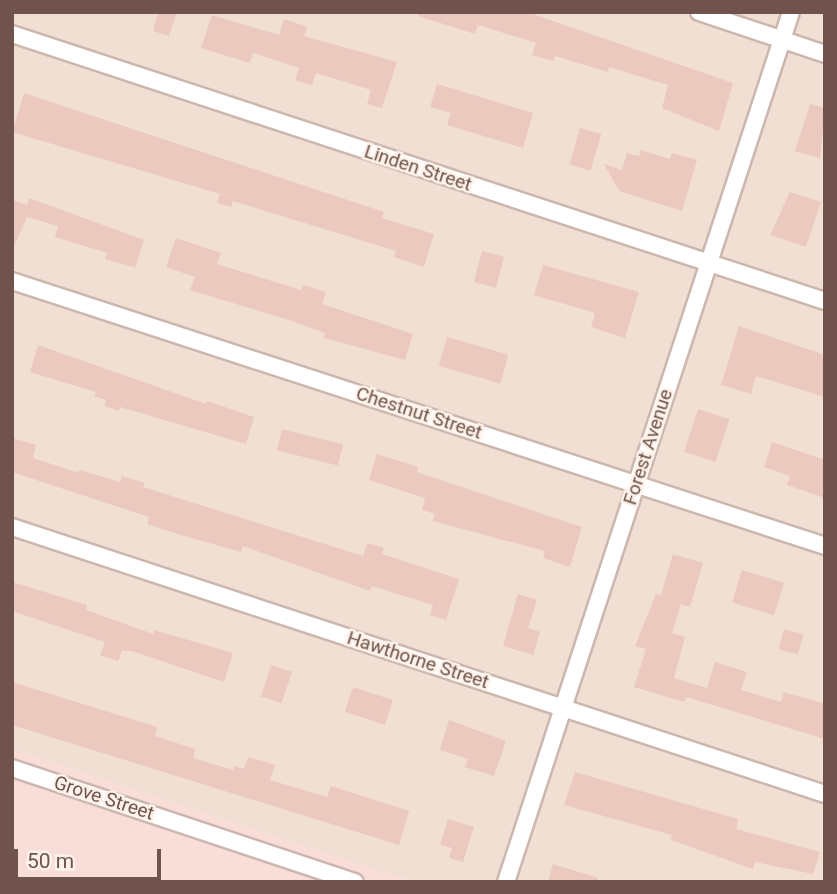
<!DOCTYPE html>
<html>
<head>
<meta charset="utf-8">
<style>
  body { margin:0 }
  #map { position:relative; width:837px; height:894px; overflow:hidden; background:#faeee4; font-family:Roboto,sans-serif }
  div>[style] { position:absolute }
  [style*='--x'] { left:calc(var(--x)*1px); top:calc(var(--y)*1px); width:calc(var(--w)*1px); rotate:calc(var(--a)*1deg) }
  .residential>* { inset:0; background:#f1dfd3 }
  .commercial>* { inset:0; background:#f9ddd8 }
  .building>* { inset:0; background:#ecc9be; transform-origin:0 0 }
  .roads { filter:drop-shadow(2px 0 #ccb7ae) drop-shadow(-2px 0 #ccb7ae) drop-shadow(0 2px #ccb7ae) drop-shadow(0 -2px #ccb7ae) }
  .street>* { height:16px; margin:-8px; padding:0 8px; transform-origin:8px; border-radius:8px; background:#fff }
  span { translate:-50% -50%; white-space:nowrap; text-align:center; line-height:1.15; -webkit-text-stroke:5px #fdf2e9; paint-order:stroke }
  .street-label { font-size:19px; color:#6f534c }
  .frame { position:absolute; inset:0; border:14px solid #6f534c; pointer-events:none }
  .scale { position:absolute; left:14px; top:849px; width:147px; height:32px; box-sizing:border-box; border:4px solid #6f534c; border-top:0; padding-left:9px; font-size:21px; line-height:24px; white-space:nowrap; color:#6f534c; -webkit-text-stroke:5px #fdf2e9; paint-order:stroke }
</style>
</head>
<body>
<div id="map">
  <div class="residential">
    <div style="clip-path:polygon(12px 12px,825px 12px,825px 882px,414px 882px,12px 750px)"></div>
  </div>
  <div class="commercial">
    <div style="clip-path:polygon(12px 750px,414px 882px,12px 882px)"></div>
  </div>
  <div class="building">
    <div style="clip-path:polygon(158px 12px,177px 12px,169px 36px,153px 31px)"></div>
    <div style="clip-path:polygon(419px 12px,527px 12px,733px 83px,719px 131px,662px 108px,668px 85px,609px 67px,608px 72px,555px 56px,553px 61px,532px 55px,536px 43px,478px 25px,475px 34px,418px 16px)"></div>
    <div style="clip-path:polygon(212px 15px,279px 35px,284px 19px,307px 27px,304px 36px,397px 62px,382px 108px,367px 104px,371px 90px,316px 73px,312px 85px,295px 80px,299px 68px,253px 53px,250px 63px,201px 48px)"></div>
    <div style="clip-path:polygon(437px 84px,533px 113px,523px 148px,447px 125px,451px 113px,430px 107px)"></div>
    <div style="clip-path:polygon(24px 93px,384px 212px,382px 218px,434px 234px,424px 267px,394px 257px,396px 251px,233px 201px,231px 207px,217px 203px,220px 194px,12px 132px)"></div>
    <div style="clip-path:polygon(810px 104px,825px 108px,820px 158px,795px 151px)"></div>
    <div style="left:580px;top:128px;width:22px;height:38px;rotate:16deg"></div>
    <div style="clip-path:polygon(641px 150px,670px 159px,672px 153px,697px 160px,682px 211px,619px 191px,604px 164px,622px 170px,627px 153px,639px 156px)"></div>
    <div style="clip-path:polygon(790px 192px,821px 202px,806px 247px,770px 235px)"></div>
    <div style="clip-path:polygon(29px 198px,144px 240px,135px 268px,105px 259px,107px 253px,55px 237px,58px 226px,27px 217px,12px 251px,12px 200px,27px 205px)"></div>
    <div style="clip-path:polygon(176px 238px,221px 253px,217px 264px,301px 290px,303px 285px,326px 292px,322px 304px,413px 334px,405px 360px,324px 338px,325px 333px,292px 321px,190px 290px,195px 277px,166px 267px)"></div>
    <div style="left:482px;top:251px;width:23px;height:32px;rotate:15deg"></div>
    <div style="clip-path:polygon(543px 265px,639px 292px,625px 338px,591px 327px,595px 313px,534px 295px)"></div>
    <div style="clip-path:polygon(739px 326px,825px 355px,825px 397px,756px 376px,751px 394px,721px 385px)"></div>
    <div style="left:447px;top:337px;width:64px;height:30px;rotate:16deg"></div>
    <div style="clip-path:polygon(38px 345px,206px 404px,207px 401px,254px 417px,246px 444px,120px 407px,119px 411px,104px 406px,106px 400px,94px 396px,96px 392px,30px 372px)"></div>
    <div style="left:698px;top:409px;width:33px;height:45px;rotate:18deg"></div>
    <div style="left:282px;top:429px;width:63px;height:22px;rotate:14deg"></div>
    <div style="clip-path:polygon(12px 438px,36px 445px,33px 458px,79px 473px,80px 470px,120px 482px,122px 476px,145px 483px,143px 487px,363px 556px,367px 543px,384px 548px,382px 554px,459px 579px,446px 620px,430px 615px,433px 605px,372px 586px,370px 591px,243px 546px,241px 552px,181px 535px,147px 524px,149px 517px,12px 472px)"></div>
    <div style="clip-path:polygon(772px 442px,825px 460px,825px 498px,787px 485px,790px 476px,764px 467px)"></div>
    <div style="clip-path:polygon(377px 454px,418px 467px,417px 472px,582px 527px,570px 567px,543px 558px,545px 551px,433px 521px,435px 514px,422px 510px,425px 498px,369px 480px)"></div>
    <div style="clip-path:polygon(673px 554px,703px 563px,690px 607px,681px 604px,672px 633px,685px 637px,674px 678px,707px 688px,715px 662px,747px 672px,741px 690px,781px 702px,784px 692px,825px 704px,825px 739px,686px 697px,684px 702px,634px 687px,646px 649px,635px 646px,656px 594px,661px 595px)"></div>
    <div style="left:742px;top:570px;width:44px;height:34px;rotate:17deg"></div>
    <div style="clip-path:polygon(12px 582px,87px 605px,86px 610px,153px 634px,154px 630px,233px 653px,224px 682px,132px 651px,122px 651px,118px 661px,100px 655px,105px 642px,12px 611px)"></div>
    <div style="clip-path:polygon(518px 594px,537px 600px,528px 628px,540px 632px,533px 655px,503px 646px)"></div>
    <div style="left:784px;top:629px;width:20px;height:21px;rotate:15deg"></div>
    <div style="left:271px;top:665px;width:22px;height:33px;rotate:18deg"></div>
    <div style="clip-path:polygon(12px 682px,157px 727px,155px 736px,195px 749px,193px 758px,233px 770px,234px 766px,244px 769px,248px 757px,275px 765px,270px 780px,327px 797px,331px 786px,409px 811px,399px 845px,12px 725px)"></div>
    <div style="left:353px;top:687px;width:42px;height:26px;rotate:18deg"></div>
    <div style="clip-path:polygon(449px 720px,506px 741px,494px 776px,465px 767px,468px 759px,440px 750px)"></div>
    <div style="clip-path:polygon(575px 772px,738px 819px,736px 829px,820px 852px,813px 874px,755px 862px,753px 869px,671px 840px,672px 835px,564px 805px)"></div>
    <div style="clip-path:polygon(448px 819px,474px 827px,463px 862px,449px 858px,452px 848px,440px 845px)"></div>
    <div style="clip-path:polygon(553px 864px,598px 878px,597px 882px,548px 882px)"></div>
  </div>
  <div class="roads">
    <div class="street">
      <div style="--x:699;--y:12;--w:133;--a:18.4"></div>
      <div style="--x:12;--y:34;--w:856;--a:18.18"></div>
      <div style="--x:12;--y:281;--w:855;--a:18.05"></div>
      <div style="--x:12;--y:527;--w:856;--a:18.18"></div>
      <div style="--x:12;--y:768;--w:361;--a:18.4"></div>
      <div style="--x:506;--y:882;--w:915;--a:-71.86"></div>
    </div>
  </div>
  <div class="street-label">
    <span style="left:418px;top:168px;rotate:18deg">Linden Street</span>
    <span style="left:419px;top:413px;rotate:18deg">Chestnut Street</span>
    <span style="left:648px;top:447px;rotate:-72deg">Forest Avenue</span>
    <span style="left:418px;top:660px;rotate:18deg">Hawthorne Street</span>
    <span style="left:104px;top:798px;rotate:18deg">Grove Street</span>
  </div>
  <div class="frame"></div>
  <div class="scale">50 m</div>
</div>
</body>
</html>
